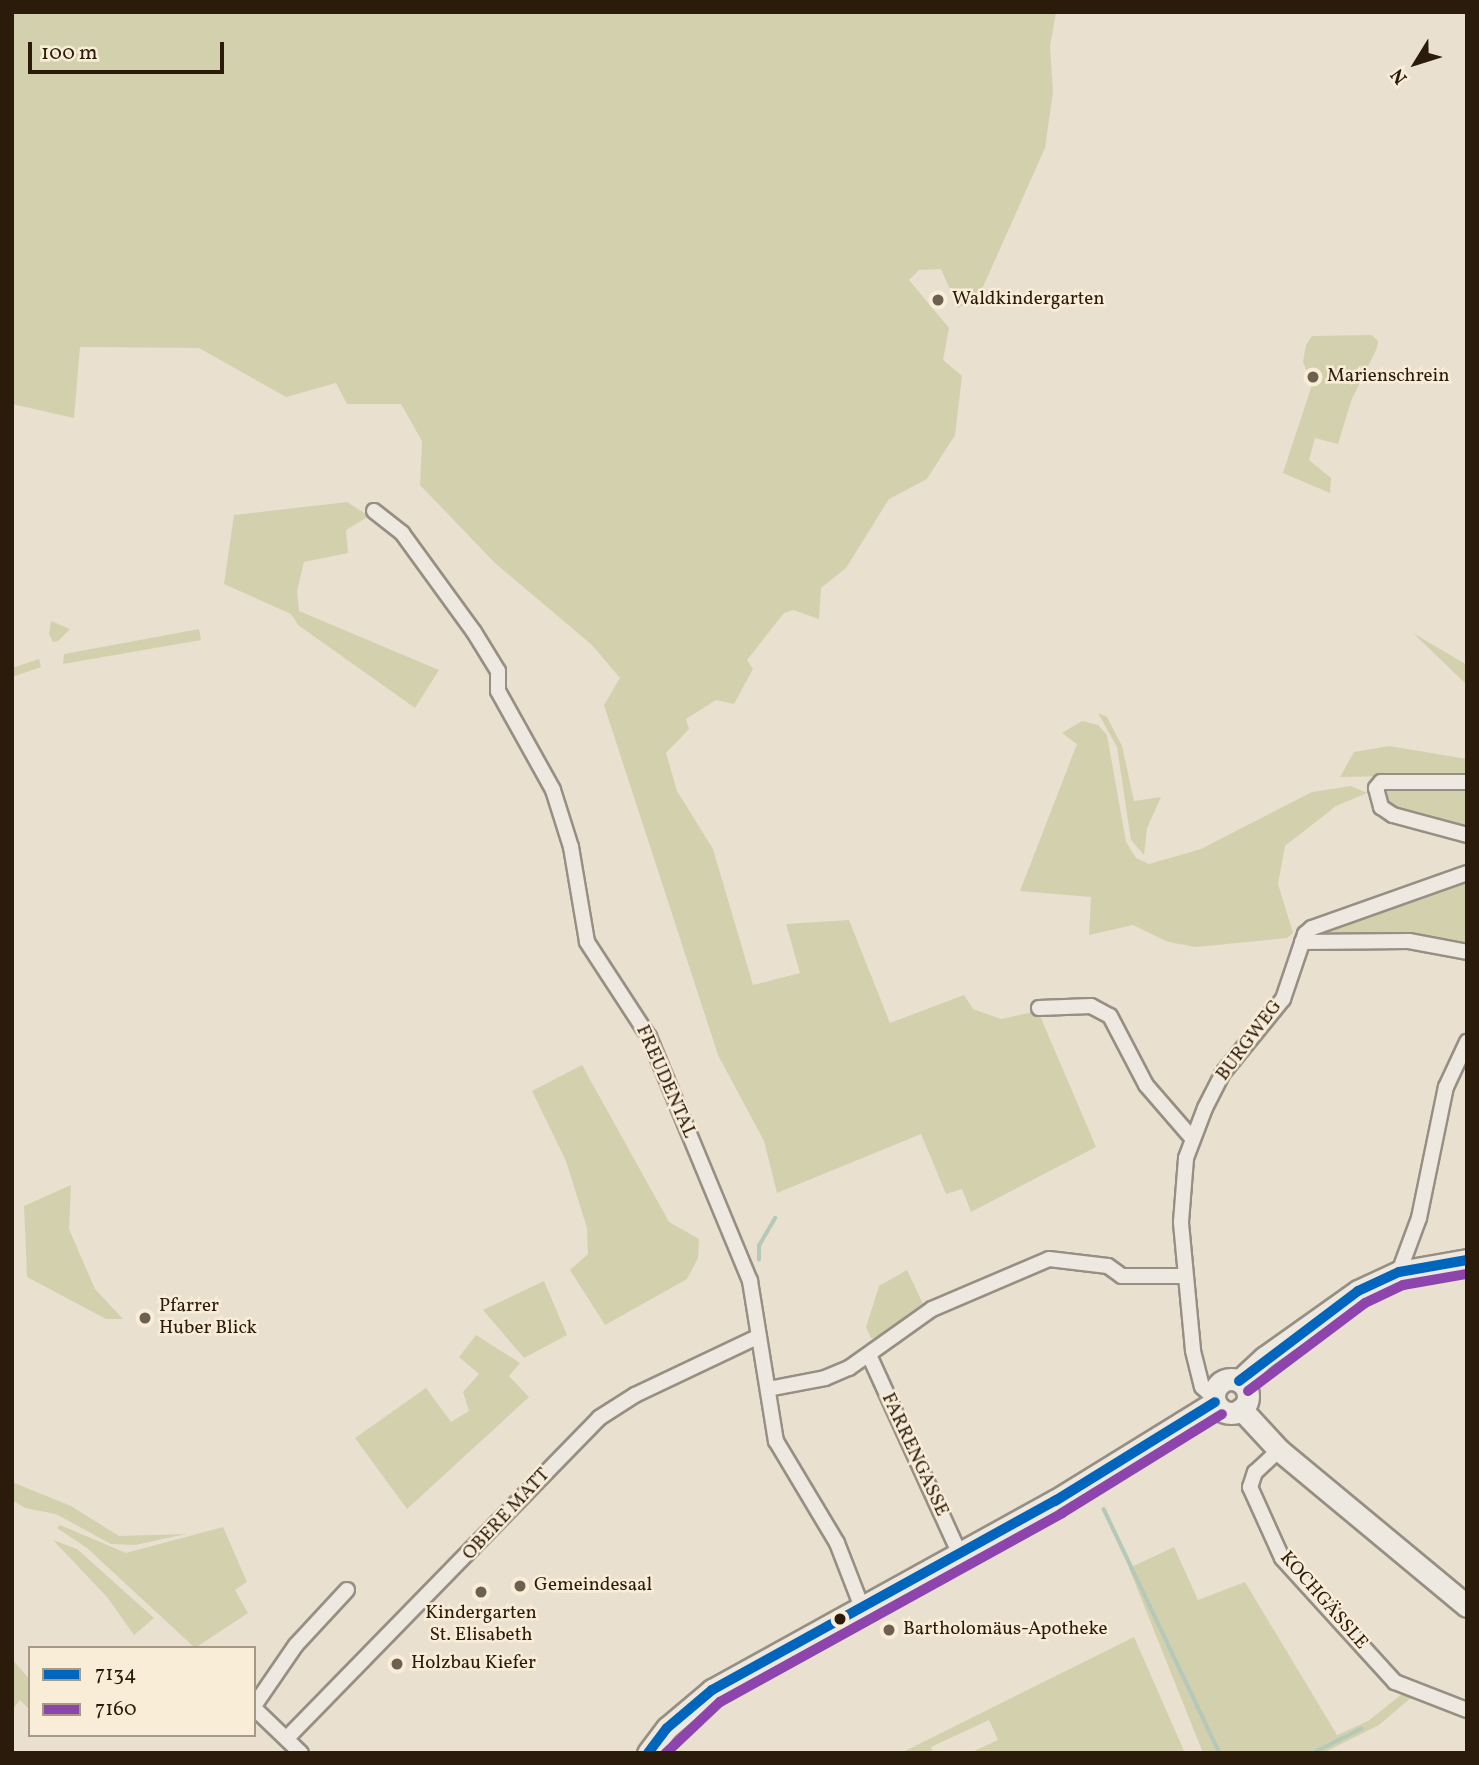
<!DOCTYPE html>
<html>
<head>
<meta charset="utf-8">
<style>
  body { margin:0 }
  #map { position:relative; width:1479px; height:1765px; overflow:hidden; background:#eae0cf; font-family:Vollkorn,serif }
  div>[style] { position:absolute }
  [style*='--x'] { left:calc(var(--x)*1px); top:calc(var(--y)*1px); width:calc(var(--w)*1px); rotate:calc(var(--a)*1deg) }
  .green>* { inset:0; background:#d3d0ad }
  .stream>* { height:3.5px; margin:-1.75px; padding:0 1.75px; transform-origin:1.75px; border-radius:1.75px; background:#b4c9b9 }
  .roads { filter:drop-shadow(2px 0 #968f83) drop-shadow(-2px 0 #968f83) drop-shadow(0 2px #968f83) drop-shadow(0 -2px #968f83) }
  .street>* { height:14px; margin:-7px; padding:0 7px; transform-origin:7px; border-radius:7px; background:#ede8e0 }
  .secondary>* { height:21px; margin:-10.5px; padding:0 10.5px; transform-origin:10.5px; border-radius:10.5px; background:#ede8e0 }
  .secondary>.ring { margin:-10.5px; padding:0; box-sizing:content-box; background:none; border:21px solid #ede8e0; border-radius:50% }
  .bus-1>* { height:10px; margin:-5px; padding:0 5px; transform-origin:5px; border-radius:5px; background:#0065bd }
  .bus-2>* { height:10px; margin:-5px; padding:0 5px; transform-origin:5px; border-radius:5px; background:#8e44ad }
  .dots>* { width:19px; height:19px; translate:-50% -50%; box-sizing:border-box; border:4px solid #f9edd8; border-radius:50% }
  span { translate:-50% -50%; white-space:nowrap; text-align:center; line-height:1.15; -webkit-text-stroke:5px #f9edd8; paint-order:stroke }
  .poi-label { font-size:19px; color:#2b1b0b }
  .left { translate:0 -50%; text-align:left }
  .street-label { font-size:19px; color:#2b1b0b }
  .frame { position:absolute; inset:0; border:14px solid #2b1b0b; pointer-events:none }
  .legend { position:absolute; left:28px; top:1646px; width:228px; height:91px; box-sizing:border-box; background:#f9edd8; border:2px solid #a79986; margin:0; padding:9px 12px; list-style:none; font-size:21px; color:#2b1b0b }
  .legend li { display:flex; align-items:center; gap:14px; height:35px }
  .legend b { width:35px; border:2px solid #a79986 }
  .north { position:absolute; left:1381px; top:28px; width:70px; height:70px; -webkit-text-stroke:5px #f9edd8; paint-order:stroke; rotate:232deg; font-size:19px; font-weight:700; line-height:28px; text-align:center; color:#2b1b0b }
  .north::after { content:''; display:block; margin:auto; width:24px; height:32px; background:#2b1b0b; clip-path:polygon(50% 0,100% 100%,50% 72%,0 100%) }
  .scale { position:absolute; left:28px; top:42px; width:196px; height:32px; box-sizing:border-box; border:4px solid #2b1b0b; border-top:0; padding-left:9px; font-size:21px; line-height:24px; white-space:nowrap; color:#2b1b0b; -webkit-text-stroke:5px #f9edd8; paint-order:stroke }
</style>
</head>
<body>
<div id="map">
  <div class="green">
    <div style="clip-path:polygon(12px 12px,1056px 12px,1050px 47px,1053px 92px,1045px 148px,978px 298px,958px 308px,941px 269px,919px 270px,909px 280px,949px 328px,943px 360px,962px 376px,955px 435px,927px 479px,889px 499px,846px 568px,821px 588px,819px 619px,793px 610px,784px 613px,747px 660px,753px 669px,734px 704px,716px 700px,686px 719px,689px 729px,666px 753px,677px 791px,713px 849px,753px 985px,800px 973px,786px 924px,849px 920px,890px 1023px,964px 995px,973px 1009px,1001px 1019px,1038px 1011px,1096px 1147px,971px 1212px,962px 1189px,946px 1194px,921px 1134px,777px 1193px,764px 1141px,718px 1055px,604px 705px,620px 678px,592px 645px,495px 563px,420px 485px,422px 441px,401px 404px,347px 404px,336px 383px,286px 397px,199px 348px,80px 347px,74px 418px,12px 404px)"></div>
    <div style="clip-path:polygon(1372px 335px,1378px 341px,1377px 348px,1351px 401px,1338px 444px,1315px 438px,1309px 460px,1331px 478px,1330px 493px,1283px 473px,1312px 385px,1303px 362px,1306px 345px,1312px 336px)"></div>
    <div style="clip-path:polygon(347px 502px,369px 516px,346px 530px,348px 553px,304px 562px,297px 591px,299px 611px,439px 670px,415px 708px,298px 625px,291px 614px,224px 584px,234px 515px)"></div>
    <div style="clip-path:polygon(51px 621px,70px 629px,58px 641px,53px 642px,49px 634px)"></div>
    <div style="clip-path:polygon(199px 629px,201px 640px,63px 664px,64px 654px)"></div>
    <div style="clip-path:polygon(1413px 633px,1467px 665px,1467px 685px)"></div>
    <div style="clip-path:polygon(39px 659px,41px 667px,12px 677px,12px 668px)"></div>
    <div style="clip-path:polygon(1098px 713px,1107px 717px,1122px 746px,1134px 801px,1161px 797px,1147px 828px,1144px 855px,1131px 840px,1117px 747px)"></div>
    <div style="clip-path:polygon(1082px 721px,1098px 725px,1107px 735px,1126px 842px,1136px 858px,1149px 864px,1201px 849px,1312px 792px,1351px 786px,1367px 793px,1336px 806px,1285px 846px,1278px 884px,1293px 933px,1287px 938px,1196px 947px,1168px 942px,1133px 925px,1089px 935px,1091px 897px,1020px 891px,1077px 744px,1062px 733px)"></div>
    <div style="clip-path:polygon(1389px 746px,1467px 759px,1467px 775px,1340px 777px,1354px 752px)"></div>
    <div style="clip-path:polygon(1386px 788px,1467px 788px,1467px 830px,1391px 808px,1384px 800px)"></div>
    <div style="clip-path:polygon(1467px 878px,1467px 947px,1314px 935px)"></div>
    <div style="clip-path:polygon(582px 1065px,669px 1222px,699px 1239px,698px 1258px,687px 1279px,605px 1325px,570px 1270px,588px 1254px,587px 1228px,566px 1161px,532px 1091px)"></div>
    <div style="clip-path:polygon(71px 1185px,69px 1229px,95px 1289px,123px 1319px,106px 1319px,27px 1277px,24px 1206px)"></div>
    <div style="clip-path:polygon(907px 1270px,924px 1306px,879px 1340px,871px 1338px,866px 1327px,879px 1286px)"></div>
    <div style="clip-path:polygon(544px 1281px,567px 1335px,524px 1358px,483px 1310px)"></div>
    <div style="clip-path:polygon(476px 1335px,520px 1363px,509px 1376px,529px 1397px,407px 1509px,355px 1438px,426px 1388px,451px 1422px,469px 1411px,463px 1392px,479px 1374px,459px 1357px)"></div>
    <div style="clip-path:polygon(12px 1482px,71px 1506px,119px 1536px,186px 1534px,135px 1545px,111px 1544px,56px 1514px,25px 1508px,12px 1500px)"></div>
    <div style="clip-path:polygon(60px 1525px,126px 1553px,223px 1527px,247px 1582px,235px 1590px,248px 1613px,195px 1648px,87px 1548px,57px 1528px)"></div>
    <div style="clip-path:polygon(53px 1540px,77px 1549px,154px 1618px,134px 1635px,107px 1597px)"></div>
    <div style="clip-path:polygon(1174px 1547px,1198px 1600px,1245px 1582px,1337px 1735px,1368px 1721px,1402px 1694px,1412px 1697px,1379px 1725px,1323px 1753px,1203px 1753px,1129px 1568px)"></div>
    <div style="clip-path:polygon(1134px 1637px,1185px 1753px,970px 1753px,998px 1740px,989px 1720px,931px 1747px,933px 1753px,901px 1753px)"></div>
    <div style="clip-path:polygon(12px 1659px,30px 1680px,30px 1710px,20px 1700px,12px 1710px)"></div>
  </div>
  <div class="stream">
    <div style="--x:759;--y:1260;--w:14;--a:-90"></div>
    <div style="--x:759;--y:1246;--w:32;--a:-60"></div>
    <div style="--x:1104;--y:1509;--w:270;--a:64.6"></div>
    <div style="--x:1313;--y:1753;--w:54;--a:-26.6"></div>
  </div>
  <div class="roads">
    <div class="street">
      <div style="--x:374;--y:511;--w:36;--a:38"></div>
      <div style="--x:402;--y:533;--w:122;--a:54"></div>
      <div style="--x:474;--y:632;--w:46;--a:58.4"></div>
      <div style="--x:498;--y:671;--w:20;--a:90"></div>
      <div style="--x:498;--y:691;--w:113;--a:60.9"></div>
      <div style="--x:553;--y:790;--w:60;--a:72.5"></div>
      <div style="--x:571;--y:847;--w:96;--a:80.4"></div>
      <div style="--x:587;--y:942;--w:113;--a:56.9"></div>
      <div style="--x:649;--y:1037;--w:264;--a:67.5"></div>
      <div style="--x:750;--y:1281;--w:162;--a:80.8"></div>
      <div style="--x:776;--y:1441;--w:119;--a:59.1"></div>
      <div style="--x:837;--y:1543;--w:72;--a:68.8"></div>
      <div style="--x:1467;--y:782;--w:86;--a:180"></div>
      <div style="--x:1381;--y:782;--w:8;--a:130"></div>
      <div style="--x:1376;--y:788;--w:20;--a:75"></div>
      <div style="--x:1381;--y:807;--w:14;--a:34"></div>
      <div style="--x:1393;--y:815;--w:77;--a:15.1"></div>
      <div style="--x:1302;--y:942;--w:107;--a:-0.5"></div>
      <div style="--x:1409;--y:941;--w:59;--a:10.7"></div>
      <div style="--x:1039;--y:1008;--w:52;--a:-2.2"></div>
      <div style="--x:1091;--y:1006;--w:21;--a:28"></div>
      <div style="--x:1110;--y:1016;--w:78;--a:62.4"></div>
      <div style="--x:1146;--y:1085;--w:69;--a:49.1"></div>
      <div style="--x:1399;--y:1272;--w:58;--a:-69.7"></div>
      <div style="--x:1419;--y:1218;--w:134;--a:-78.4"></div>
      <div style="--x:1446;--y:1087;--w:50;--a:-65"></div>
      <div style="--x:869;--y:1355;--w:220;--a:65.5"></div>
      <div style="--x:768;--y:1389;--w:58;--a:-10.9"></div>
      <div style="--x:825;--y:1378;--w:26;--a:-23"></div>
      <div style="--x:849;--y:1368;--w:102;--a:-35.4"></div>
      <div style="--x:932;--y:1309;--w:127;--a:-23.1"></div>
      <div style="--x:1049;--y:1259;--w:59;--a:6.8"></div>
      <div style="--x:1108;--y:1266;--w:17;--a:36"></div>
      <div style="--x:1122;--y:1276;--w:62;--a:0"></div>
      <div style="--x:1214;--y:1398;--w:16;--a:-137"></div>
      <div style="--x:1202;--y:1387;--w:38;--a:-104"></div>
      <div style="--x:1193;--y:1350;--w:129;--a:-95.4"></div>
      <div style="--x:1181;--y:1222;--w:64;--a:-85.5"></div>
      <div style="--x:1186;--y:1158;--w:53;--a:-69.2"></div>
      <div style="--x:1205;--y:1108;--w:38;--a:-63"></div>
      <div style="--x:1222;--y:1074;--w:97;--a:-50.9"></div>
      <div style="--x:1283;--y:999;--w:69;--a:-71.3"></div>
      <div style="--x:1305;--y:934;--w:9;--a:-41"></div>
      <div style="--x:1312;--y:928;--w:164;--a:-19.5"></div>
      <div style="--x:1279;--y:1450;--w:33;--a:137"></div>
      <div style="--x:1255;--y:1472;--w:16;--a:108"></div>
      <div style="--x:1250;--y:1487;--w:78;--a:65.7"></div>
      <div style="--x:1282;--y:1558;--w:168;--a:47.7"></div>
      <div style="--x:1395;--y:1682;--w:77;--a:21.3"></div>
      <div style="--x:254;--y:1706;--w:74;--a:-55.5"></div>
      <div style="--x:296;--y:1645;--w:75;--a:-47.2"></div>
      <div style="--x:254;--y:1708;--w:65;--a:43.8"></div>
      <div style="--x:287;--y:1738;--w:447;--a:-45.7"></div>
      <div style="--x:599;--y:1418;--w:43;--a:-32.6"></div>
      <div style="--x:635;--y:1395;--w:137;--a:-25.4"></div>
    </div>
    <div class="secondary">
      <div class="ring" style="left:1214px;top:1379px;width:13px;height:13px"></div>
      <div style="--x:1239;--y:1381;--w:35;--a:-43"></div>
      <div style="--x:1265;--y:1357;--w:114;--a:-35.4"></div>
      <div style="--x:1358;--y:1291;--w:45;--a:-24.9"></div>
      <div style="--x:1399;--y:1272;--w:69;--a:-10"></div>
      <div style="--x:1241;--y:1409;--w:56;--a:47.2"></div>
      <div style="--x:1279;--y:1450;--w:244;--a:39.7"></div>
      <div style="--x:648;--y:1753;--w:31;--a:-53"></div>
      <div style="--x:667;--y:1728;--w:59;--a:-40.2"></div>
      <div style="--x:712;--y:1690;--w:392;--a:-28.9"></div>
      <div style="--x:1055;--y:1501;--w:188;--a:-31.7"></div>
    </div>
  </div>
  <div class="bus-1">
    <div style="--x:1239;--y:1381;--w:149;--a:-37.1"></div>
    <div style="--x:1358;--y:1291;--w:45;--a:-24.9"></div>
    <div style="--x:1399;--y:1272;--w:69;--a:-10"></div>
    <div style="--x:648;--y:1753;--w:31;--a:-53"></div>
    <div style="--x:667;--y:1728;--w:59;--a:-40.2"></div>
    <div style="--x:712;--y:1690;--w:392;--a:-28.9"></div>
    <div style="--x:1055;--y:1501;--w:188;--a:-31.7"></div>
  </div>
  <div class="bus-2">
    <div style="--x:1248;--y:1391;--w:146;--a:-36.9"></div>
    <div style="--x:1365;--y:1303;--w:42;--a:-25.3"></div>
    <div style="--x:1403;--y:1285;--w:65;--a:-9.8"></div>
    <div style="--x:666;--y:1753;--w:74;--a:-43.4"></div>
    <div style="--x:720;--y:1702;--w:391;--a:-28.9"></div>
    <div style="--x:1062;--y:1513;--w:188;--a:-31.7"></div>
  </div>
  <div class="dots">
    <div style="left:938px;top:300px;background:#6e6050"></div>
    <div style="left:1313px;top:377px;background:#6e6050"></div>
    <div style="left:145px;top:1318px;background:#6e6050"></div>
    <div style="left:520px;top:1586px;background:#6e6050"></div>
    <div style="left:481px;top:1592px;background:#6e6050"></div>
    <div style="left:840px;top:1619px;background:#2b1b0b"></div>
    <div style="left:889px;top:1630px;background:#6e6050"></div>
    <div style="left:397px;top:1664px;background:#6e6050"></div>
  </div>
  <div class="poi-label">
    <span class="left" style="left:952px;top:300px">Waldkindergarten</span>
    <span class="left" style="left:1327px;top:377px">Marienschrein</span>
    <span class="left" style="left:159px;top:1318px">Pfarrer<br>Huber Blick</span>
    <span class="left" style="left:534px;top:1586px">Gemeindesaal</span>
    <span style="left:481px;top:1625px">Kindergarten<br>St. Elisabeth</span>
    <span class="left" style="left:903px;top:1630px">Bartholomäus-Apotheke</span>
    <span class="left" style="left:411px;top:1664px">Holzbau Kiefer</span>
  </div>
  <div class="street-label">
    <span style="left:1250px;top:1041px;rotate:-53deg">BURGWEG</span>
    <span style="left:665px;top:1082px;rotate:66deg">FREUDENTAL</span>
    <span style="left:914px;top:1455px;rotate:65deg">FARRENGASSE</span>
    <span style="left:507px;top:1515px;rotate:-47deg">OBERE MATT</span>
    <span style="left:1323px;top:1601px;rotate:49deg">KOCHGÄSSLE</span>
  </div>
  <div class="frame"></div>
  <ul class="legend">
  <li><b style="height:9px;background:#0065bd"></b>7134</li>
  <li><b style="height:9px;background:#8e44ad"></b>7160</li>
  </ul>
  <div class="north">N</div>
  <div class="scale">100 m</div>
</div>
</body>
</html>
